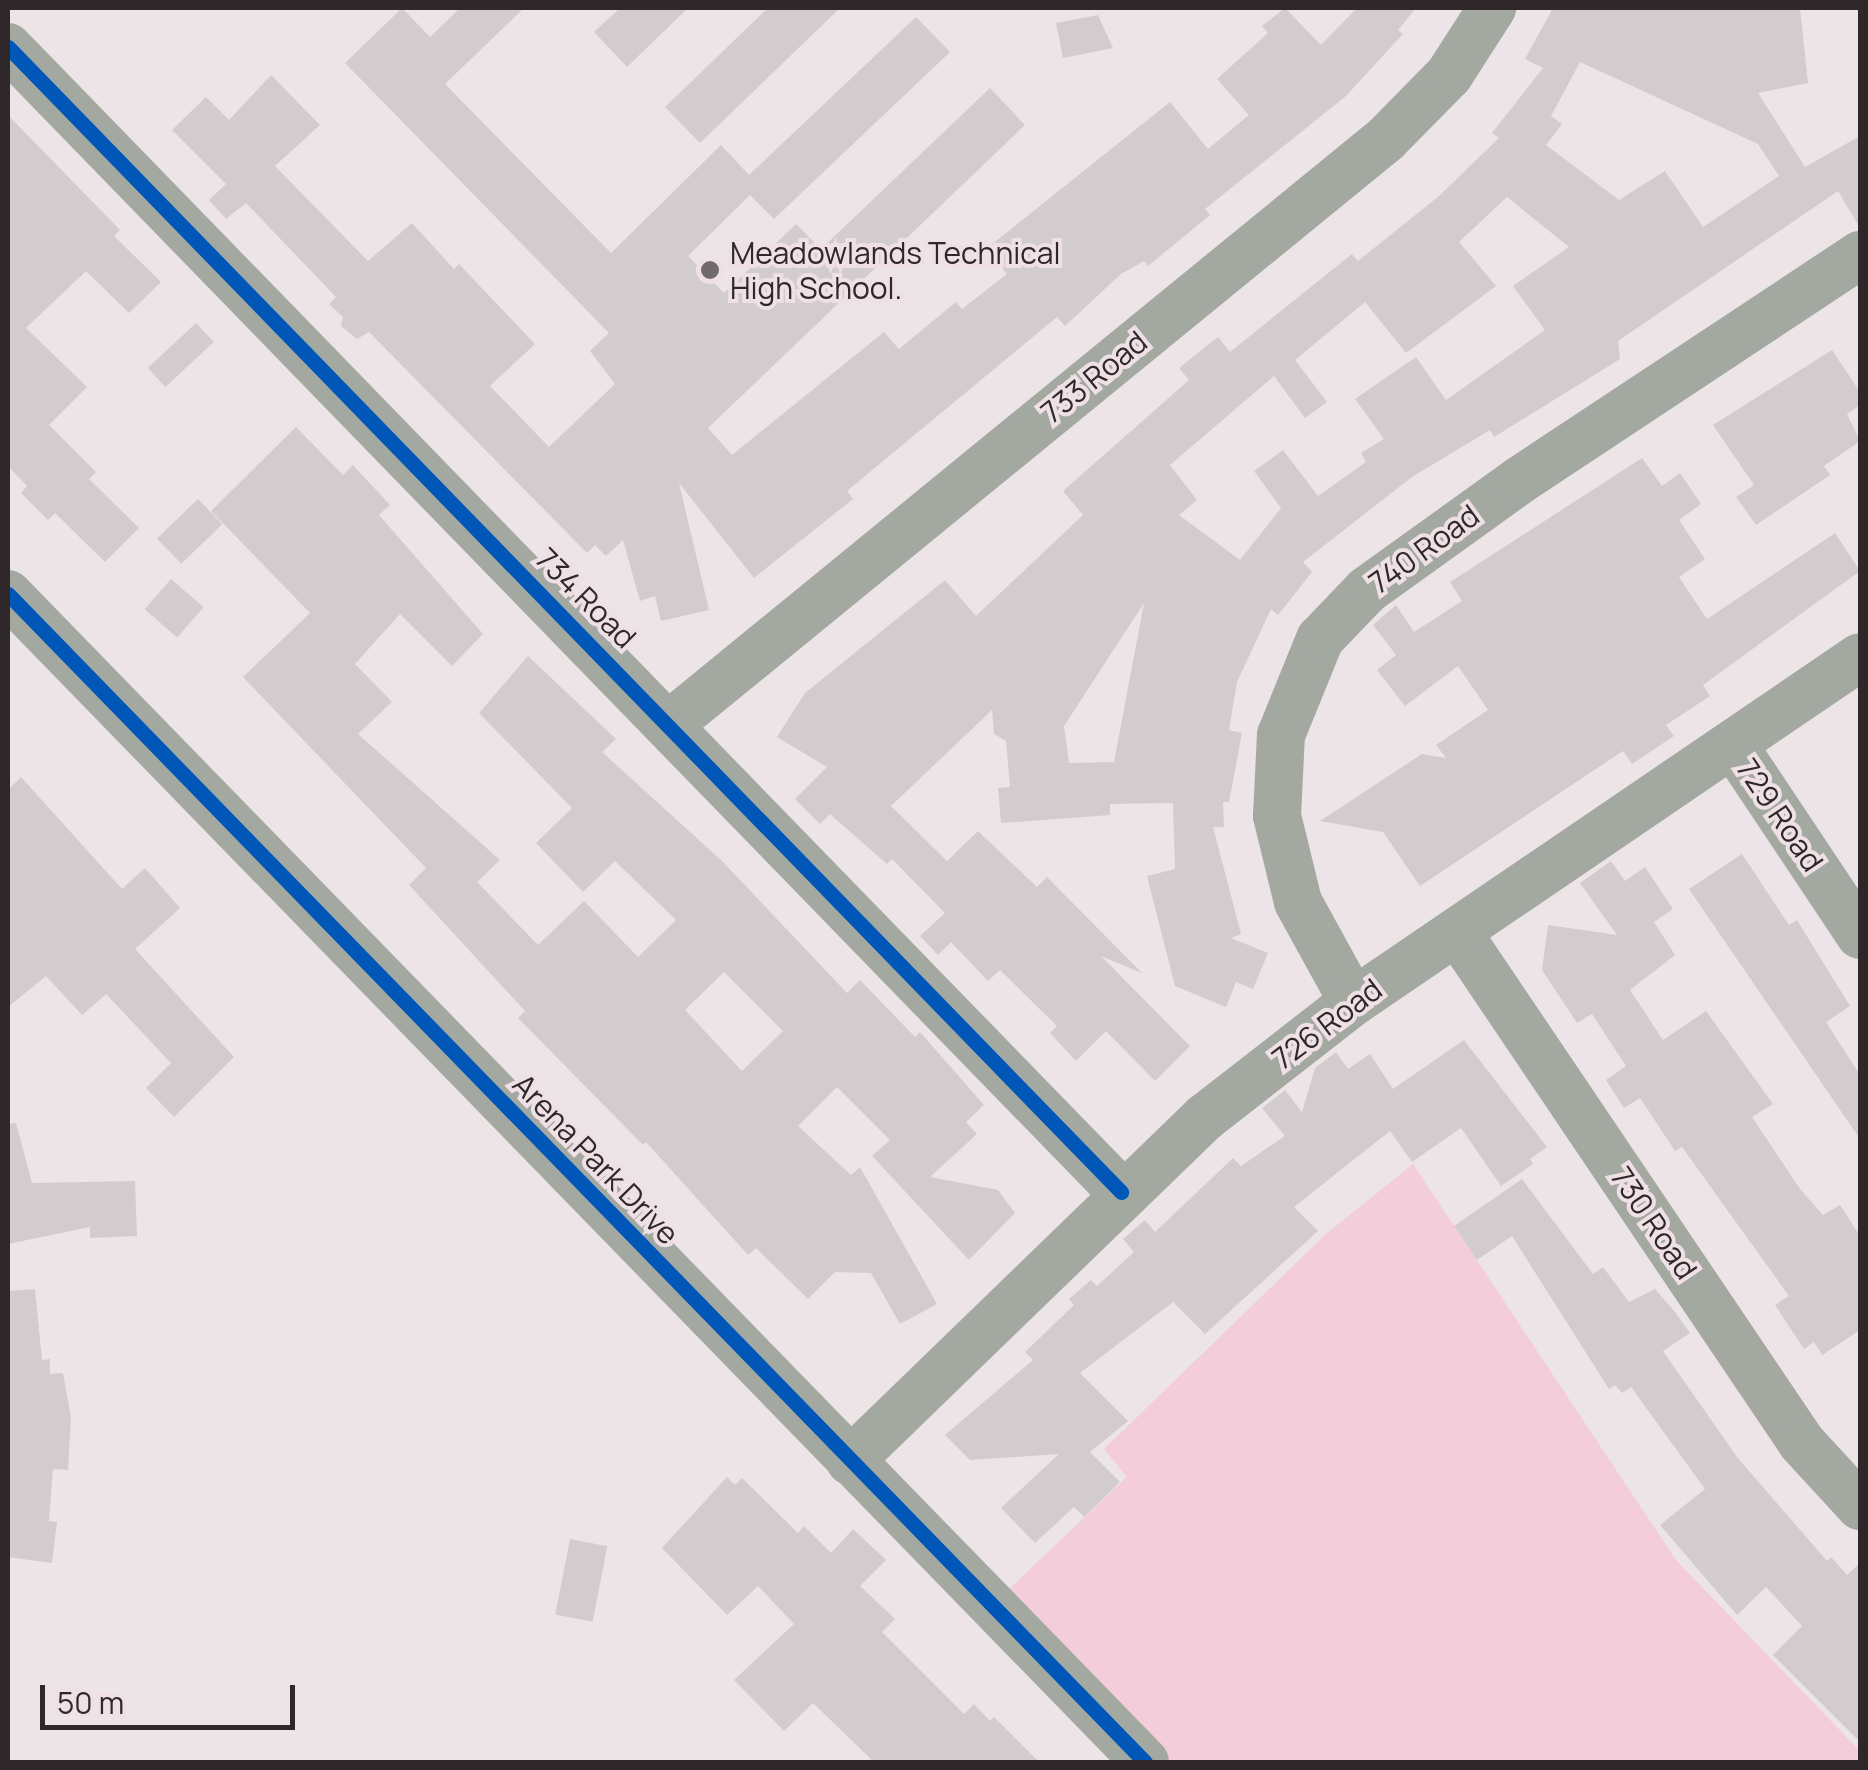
<!DOCTYPE html>
<html>
<head>
<meta charset="utf-8">
<style>
  body { margin:0 }
  #map { position:relative; width:1868px; height:1770px; overflow:hidden; background:#ece4e6; font-family:Manrope,sans-serif }
  div>[style] { position:absolute }
  [style*='--x'] { left:calc(var(--x)*1px); top:calc(var(--y)*1px); width:calc(var(--w)*1px); rotate:calc(var(--a)*1deg) }
  .green>* { inset:0; background:#f3ceda }
  .building>* { inset:0; background:#d3ccce; transform-origin:0 0 }
  .minor>* { height:48px; margin:-24px; padding:0 24px; transform-origin:24px; border-radius:24px; background:#a3a9a1 }
  .cycleway>* { height:15px; margin:-7.5px; padding:0 7.5px; transform-origin:7.5px; border-radius:7.5px; background:#0057b8 }
  .dots>* { width:28px; height:28px; translate:-50% -50%; box-sizing:border-box; border:5px solid #efe0e5; border-radius:50% }
  span { translate:-50% -50%; white-space:nowrap; text-align:center; line-height:1.15; -webkit-text-stroke:8px #efe0e5; paint-order:stroke }
  .poi-label { font-size:30px; color:#2e282a }
  .left { translate:0 -50%; text-align:left }
  .street-label { font-size:30px; color:#2e282a }
  .frame { position:absolute; inset:0; border:10px solid #2e282a; pointer-events:none }
  .scale { position:absolute; left:40px; top:1685px; width:255px; height:45px; box-sizing:border-box; border:5px solid #2e282a; border-top:0; padding-left:12px; font-size:30px; line-height:35px; white-space:nowrap; color:#2e282a; -webkit-text-stroke:8px #efe0e5; paint-order:stroke }
</style>
</head>
<body>
<div id="map">
  <div class="green">
    <div style="clip-path:polygon(1413px 1164px,1676px 1560px,1860px 1751px,1860px 1762px,1144px 1762px,991px 1606px,1127px 1477px,1104px 1449px,1326px 1234px)"></div>
  </div>
  <div class="building">
    <div style="clip-path:polygon(402px 8px,430px 37px,460px 8px,524px 8px,445px 84px,611px 253px,721px 145px,749px 175px,916px 17px,950px 52px,774px 219px,750px 195px,688px 256px,724px 293px,796px 224px,821px 249px,990px 88px,1025px 125px,708px 428px,732px 455px,884px 332px,899px 349px,956px 302px,962px 309px,1007px 274px,986px 249px,1170px 102px,1208px 149px,1249px 115px,1217px 79px,1268px 33px,1262px 26px,1285px 8px,1321px 45px,1357px 8px,1416px 8px,1398px 30px,1403px 34px,1346px 96px,1205px 209px,1210px 215px,1148px 266px,1144px 261px,1121px 274px,1065px 326px,1057px 317px,847px 491px,853px 499px,754px 578px,679px 483px,709px 610px,661px 621px,655px 596px,640px 601px,623px 540px,606px 556px,595px 545px,587px 553px,369px 332px,357px 339px,341px 326px,343px 317px,329px 304px,336px 297px,246px 203px,226px 219px,209px 200px,226px 184px,172px 130px,206px 97px,229px 120px,271px 75px,320px 125px,275px 166px,368px 261px,412px 223px,454px 269px,459px 264px,535px 344px,490px 386px,549px 447px,615px 384px,590px 351px,609px 333px,345px 63px)"></div>
    <div style="clip-path:polygon(620px 8px,688px 8px,627px 67px,594px 32px)"></div>
    <div style="clip-path:polygon(768px 8px,840px 8px,700px 143px,665px 107px)"></div>
    <div style="clip-path:polygon(evenodd,1553px 8px,1800px 8px,1808px 83px,1758px 93px,1805px 167px,1860px 136px,1860px 228px,1838px 191px,1618px 341px,1620px 359px,1494px 437px,1490px 430px,1412px 477px,1303px 562px,1312px 572px,1278px 615px,1271px 609px,1237px 682px,1229px 730px,1242px 733px,1229px 802px,1223px 802px,1224px 827px,1213px 827px,1241px 934px,1231px 938px,1268px 953px,1253px 989px,1236px 982px,1226px 1007px,1175px 986px,1147px 876px,1175px 869px,1173px 803px,1110px 804px,1110px 815px,1001px 823px,998px 788px,1010px 787px,1006px 741px,994px 734px,992px 710px,891px 806px,947px 861px,978px 831px,1037px 887px,1047px 877px,1142px 973px,1101px 956px,1190px 1046px,1155px 1081px,1106px 1031px,1076px 1061px,1050px 1033px,1057px 1026px,1000px 970px,988px 981px,951px 942px,938px 955px,920px 936px,945px 913px,892px 859px,887px 864px,830px 814px,820px 824px,795px 799px,827px 767px,777px 737px,805px 693px,945px 580px,976px 616px,1083px 515px,1063px 491px,1189px 380px,1179px 368px,1218px 337px,1230px 352px,1352px 254px,1358px 261px,1439px 196px,1499px 138px,1492px 133px,1543px 68px,1525px 59px,1553px 8px,1580px 62px,1758px 144px,1779px 176px,1703px 227px,1665px 171px,1619px 200px,1546px 145px,1562px 124px,1551px 116px,1580px 62px,1553px 8px,1507px 197px,1569px 247px,1513px 286px,1545px 330px,1446px 400px,1416px 357px,1355px 399px,1384px 439px,1361px 453px,1366px 462px,1318px 496px,1283px 450px,1254px 471px,1281px 508px,1240px 560px,1179px 515px,1197px 500px,1170px 465px,1274px 376px,1305px 418px,1327px 402px,1295px 360px,1365px 302px,1406px 353px,1496px 286px,1459px 242px,1507px 197px,1553px 8px,1144px 603px,1114px 762px,1069px 763px,1064px 726px,1144px 603px)"></div>
    <div style="clip-path:polygon(1098px 15px,1113px 48px,1063px 58px,1056px 23px)"></div>
    <div style="clip-path:polygon(8px 115px,120px 230px,114px 236px,161px 282px,129px 313px,86px 271px,26px 328px,87px 387px,49px 425px,96px 472px,89px 479px,139px 528px,105px 562px,55px 513px,48px 520px,21px 493px,27px 486px,8px 466px)"></div>
    <div style="left:196px;top:323px;width:26px;height:66px;rotate:47deg"></div>
    <div style="clip-path:polygon(1832px 350px,1860px 392px,1860px 405px,1847px 414px,1860px 441px,1824px 466px,1830px 475px,1756px 525px,1736px 497px,1754px 485px,1713px 425px)"></div>
    <div style="clip-path:polygon(evenodd,296px 427px,343px 475px,353px 465px,390px 505px,379px 515px,483px 634px,452px 666px,400px 614px,355px 664px,392px 702px,358px 734px,500px 860px,477px 882px,538px 945px,584px 901px,638px 957px,676px 920px,615px 861px,583px 892px,536px 843px,572px 808px,479px 713px,528px 656px,616px 739px,602px 752px,722px 861px,847px 993px,860px 980px,915px 1037px,920px 1032px,984px 1105px,966px 1122px,977px 1134px,930px 1177px,998px 1190px,1015px 1213px,969px 1260px,872px 1156px,890px 1140px,837px 1087px,798px 1126px,851px 1175px,860px 1167px,937px 1304px,900px 1324px,871px 1273px,835px 1272px,808px 1299px,756px 1248px,748px 1255px,646px 1142px,643px 1145px,518px 1018px,525px 1011px,409px 885px,426px 868px,243px 677px,310px 613px,211px 511px,296px 427px,724px 972px,783px 1031px,742px 1071px,685px 1010px,724px 972px)"></div>
    <div style="clip-path:polygon(1642px 458px,1662px 486px,1680px 473px,1701px 504px,1679px 520px,1705px 559px,1679px 577px,1707px 619px,1835px 533px,1860px 571px,1703px 685px,1710px 696px,1666px 725px,1674px 736px,1632px 764px,1623px 751px,1420px 886px,1383px 832px,1320px 821px,1422px 754px,1446px 758px,1436px 745px,1488px 710px,1458px 666px,1405px 706px,1377px 670px,1396px 655px,1373px 625px,1396px 605px,1414px 632px,1462px 601px,1450px 582px)"></div>
    <div style="left:198px;top:499px;width:35px;height:57px;rotate:46deg"></div>
    <div style="left:171px;top:579px;width:43px;height:40px;rotate:41deg"></div>
    <div style="clip-path:polygon(21px 777px,122px 889px,145px 868px,180px 908px,135px 949px,234px 1057px,174px 1117px,146px 1088px,171px 1063px,106px 994px,82px 1015px,46px 976px,8px 1007px,8px 790px)"></div>
    <div style="clip-path:polygon(1742px 854px,1789px 925px,1797px 920px,1850px 1006px,1826px 1022px,1860px 1075px,1860px 1139px,1689px 889px)"></div>
    <div style="clip-path:polygon(1611px 861px,1625px 881px,1645px 867px,1673px 909px,1654px 922px,1675px 955px,1630px 990px,1663px 1040px,1706px 1011px,1773px 1104px,1752px 1117px,1800px 1189px,1823px 1215px,1840px 1205px,1860px 1236px,1860px 1330px,1822px 1355px,1814px 1342px,1804px 1349px,1775px 1305px,1789px 1296px,1682px 1147px,1675px 1151px,1640px 1098px,1624px 1108px,1606px 1080px,1626px 1066px,1592px 1014px,1577px 1023px,1542px 970px,1548px 925px,1617px 935px,1580px 883px)"></div>
    <div style="clip-path:polygon(1464px 1040px,1547px 1147px,1530px 1159px,1533px 1164px,1501px 1186px,1461px 1128px,1412px 1162px,1390px 1131px,1294px 1207px,1318px 1231px,1205px 1334px,1173px 1302px,1080px 1373px,1128px 1421px,1090px 1452px,1120px 1482px,1084px 1517px,1074px 1507px,1035px 1543px,1001px 1508px,1059px 1454px,970px 1460px,945px 1435px,1033px 1360px,1025px 1352px,1074px 1305px,1069px 1299px,1091px 1280px,1097px 1286px,1134px 1252px,1123px 1239px,1145px 1220px,1155px 1232px,1233px 1158px,1241px 1166px,1285px 1136px,1262px 1108px,1285px 1090px,1302px 1112px,1315px 1068px,1336px 1052px,1348px 1069px,1370px 1054px,1393px 1089px)"></div>
    <div style="clip-path:polygon(16px 1123px,32px 1183px,135px 1181px,137px 1236px,90px 1238px,90px 1227px,8px 1244px,8px 1124px)"></div>
    <div style="clip-path:polygon(1522px 1179px,1593px 1274px,1603px 1267px,1629px 1302px,1655px 1289px,1675px 1312px,1690px 1333px,1663px 1351px,1737px 1457px,1827px 1561px,1831px 1557px,1847px 1575px,1860px 1563px,1860px 1742px,1773px 1655px,1802px 1626px,1766px 1587px,1737px 1615px,1660px 1525px,1705px 1489px,1631px 1387px,1622px 1393px,1615px 1385px,1609px 1389px,1512px 1236px,1477px 1260px,1454px 1226px)"></div>
    <div style="clip-path:polygon(35px 1289px,42px 1360px,50px 1359px,50px 1374px,63px 1373px,71px 1418px,68px 1470px,53px 1469px,49px 1521px,57px 1522px,52px 1563px,8px 1557px,8px 1291px)"></div>
    <div style="clip-path:polygon(727px 1477px,735px 1485px,742px 1478px,798px 1533px,804px 1526px,831px 1553px,853px 1529px,886px 1560px,860px 1586px,895px 1619px,882px 1632px,964px 1714px,974px 1704px,990px 1721px,994px 1717px,1039px 1762px,874px 1762px,813px 1703px,784px 1731px,734px 1680px,794px 1624px,758px 1586px,727px 1615px,662px 1548px)"></div>
    <div style="left:570px;top:1539px;width:38px;height:77px;rotate:11deg"></div>
  </div>
  <div class="minor">
    <div style="--x:8;--y:47;--w:1597;--a:45.81"></div>
    <div style="--x:8;--y:594;--w:1630;--a:45.77"></div>
    <div style="--x:671;--y:723;--w:923;--a:-39.24"></div>
    <div style="--x:1386;--y:139;--w:90;--a:-45.5"></div>
    <div style="--x:1449;--y:75;--w:80;--a:-57.3"></div>
    <div style="--x:1734;--y:746;--w:227;--a:56.3"></div>
    <div style="--x:1458;--y:933;--w:615;--a:56"></div>
    <div style="--x:1802;--y:1443;--w:86;--a:47.4"></div>
    <div style="--x:1353;--y:1002;--w:114;--a:-118.8"></div>
    <div style="--x:1298;--y:902;--w:89;--a:-103.7"></div>
    <div style="--x:1277;--y:816;--w:81;--a:-87.2"></div>
    <div style="--x:1281;--y:735;--w:104;--a:-67.9"></div>
    <div style="--x:1320;--y:639;--w:68;--a:-46.2"></div>
    <div style="--x:1367;--y:590;--w:188;--a:-35.7"></div>
    <div style="--x:1520;--y:480;--w:408;--a:-33.5"></div>
    <div style="--x:850;--y:1461;--w:493;--a:-44.1"></div>
    <div style="--x:1204;--y:1118;--w:189;--a:-37.9"></div>
    <div style="--x:1353;--y:1002;--w:613;--a:-34.23"></div>
  </div>
  <div class="cycleway">
    <div style="--x:8;--y:47;--w:1597;--a:45.81"></div>
    <div style="--x:8;--y:594;--w:1630;--a:45.77"></div>
  </div>
  <div class="dots">
    <div style="left:710px;top:270px;background:#706a6c"></div>
  </div>
  <div class="poi-label">
    <span class="left" style="left:730px;top:270px">Meadowlands Technical<br>High School.</span>
  </div>
  <div class="street-label">
    <span style="left:1094px;top:377px;rotate:-39deg">733 Road</span>
    <span style="left:1424px;top:549px;rotate:-36deg">740 Road</span>
    <span style="left:586px;top:598px;rotate:45deg">734 Road</span>
    <span style="left:1780px;top:815px;rotate:56deg">729 Road</span>
    <span style="left:1327px;top:1024px;rotate:-37deg">726 Road</span>
    <span style="left:596px;top:1159px;rotate:46deg">Arena Park Drive</span>
    <span style="left:1654px;top:1223px;rotate:56deg">730 Road</span>
  </div>
  <div class="frame"></div>
  <div class="scale">50 m</div>
</div>
</body>
</html>
